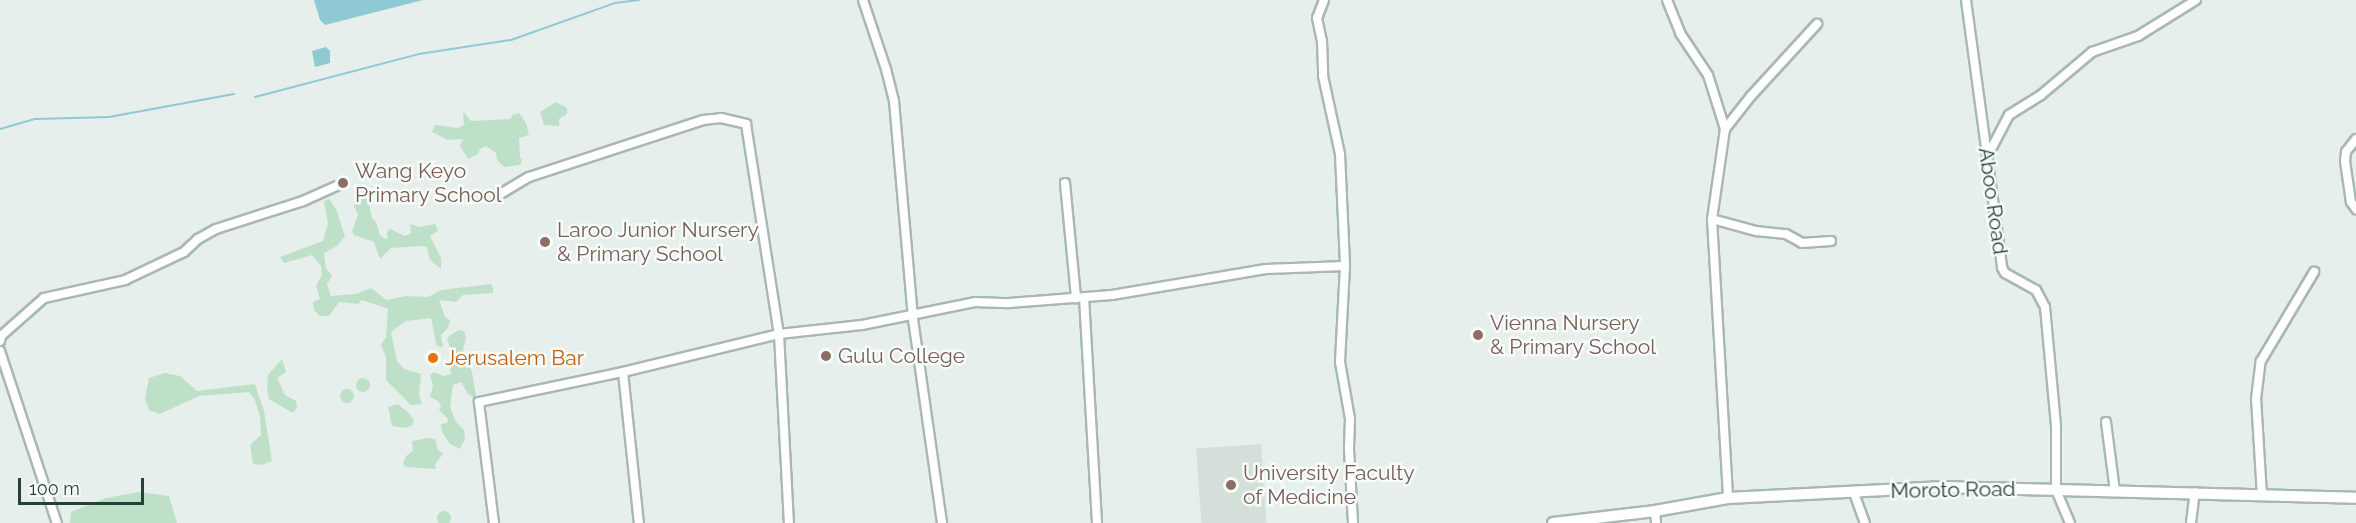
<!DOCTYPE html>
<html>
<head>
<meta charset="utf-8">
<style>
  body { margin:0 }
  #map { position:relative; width:2356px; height:523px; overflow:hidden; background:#e6efeb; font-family:Raleway,sans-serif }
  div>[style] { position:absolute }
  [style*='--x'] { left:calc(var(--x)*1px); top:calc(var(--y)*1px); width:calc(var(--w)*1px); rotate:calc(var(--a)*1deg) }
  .built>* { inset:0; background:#d4dfda; transform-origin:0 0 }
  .green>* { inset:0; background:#bfe0c8 }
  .round { border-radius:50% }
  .water>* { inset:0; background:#8ec9d4 }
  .stream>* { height:2px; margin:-1px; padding:0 1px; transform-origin:1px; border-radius:1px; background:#8ec9d4 }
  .roads { filter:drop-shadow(2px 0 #a8b8b2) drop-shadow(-2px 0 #a8b8b2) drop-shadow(0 2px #a8b8b2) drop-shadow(0 -2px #a8b8b2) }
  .minor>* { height:8px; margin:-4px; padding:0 4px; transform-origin:4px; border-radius:4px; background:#fff }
  .secondary>* { height:10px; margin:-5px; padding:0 5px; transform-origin:5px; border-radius:5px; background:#fff }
  .dots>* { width:16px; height:16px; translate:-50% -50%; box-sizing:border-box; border:3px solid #f7fbf9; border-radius:50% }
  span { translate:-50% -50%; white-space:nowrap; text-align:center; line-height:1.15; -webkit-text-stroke:5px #f7fbf9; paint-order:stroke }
  .education-label { font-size:21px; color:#785e54 }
  .left { translate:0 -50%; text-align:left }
  .street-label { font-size:21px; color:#24423a }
  .food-label { font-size:21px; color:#c56008 }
  .scale { position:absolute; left:18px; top:478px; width:126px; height:27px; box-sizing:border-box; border:3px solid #24423a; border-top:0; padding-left:8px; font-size:18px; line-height:21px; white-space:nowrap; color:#24423a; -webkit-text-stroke:4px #f7fbf9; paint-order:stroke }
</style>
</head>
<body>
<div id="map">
  <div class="built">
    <div style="left:1261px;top:444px;width:79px;height:65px;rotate:86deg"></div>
  </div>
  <div class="green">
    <div style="clip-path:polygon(556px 102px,567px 108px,567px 114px,559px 119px,559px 126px,544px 125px,540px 112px)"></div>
    <div style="clip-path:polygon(463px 111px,471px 121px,510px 119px,513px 115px,519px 113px,526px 123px,529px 135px,519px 138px,520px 157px,522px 160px,520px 165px,504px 167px,497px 160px,496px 153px,486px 146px,480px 149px,478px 154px,468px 159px,460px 146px,463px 139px,448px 140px,432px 132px,435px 125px,458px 128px,464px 125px)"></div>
    <div style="clip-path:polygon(329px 199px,336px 209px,345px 236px,337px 246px,324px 253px,326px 268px,332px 276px,327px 284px,331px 296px,356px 294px,371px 288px,387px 300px,405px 296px,428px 297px,441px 290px,491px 284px,493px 288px,493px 293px,463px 295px,456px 302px,439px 300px,445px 317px,450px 320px,448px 328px,441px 335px,443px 347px,437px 346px,436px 343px,431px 318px,406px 321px,391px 332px,397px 361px,404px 369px,421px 374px,419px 395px,422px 404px,411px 405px,386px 380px,386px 357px,381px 345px,386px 337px,388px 309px,362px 300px,358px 304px,339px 302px,329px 316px,320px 316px,314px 310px,313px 302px,320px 299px,316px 286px,322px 275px,321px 266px,312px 255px,284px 263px,280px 257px,323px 241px,328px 224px,324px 201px)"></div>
    <div style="clip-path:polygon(360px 199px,367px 199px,369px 204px,372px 218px,376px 222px,380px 235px,385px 239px,388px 238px,387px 232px,390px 229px,405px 236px,411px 233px,410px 224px,420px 227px,435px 224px,438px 231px,430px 236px,441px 258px,441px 269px,430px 260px,427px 247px,422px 246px,391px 248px,380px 259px,374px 242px,354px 235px,352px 231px,358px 215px,353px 204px)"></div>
    <div style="clip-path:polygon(459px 330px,464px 331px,466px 338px,463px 350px,472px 372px,476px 396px,475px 398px,468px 394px,461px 382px,453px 385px,450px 407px,456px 422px,464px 430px,465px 439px,460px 449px,450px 444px,442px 432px,441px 424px,447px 423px,448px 419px,439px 410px,441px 406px,438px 401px,430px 397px,433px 386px,430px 375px,434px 372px,444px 376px,451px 374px,449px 361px,454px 357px,447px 340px,449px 336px)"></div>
    <div style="clip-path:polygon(282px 359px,286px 372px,277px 378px,285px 395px,296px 401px,297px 407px,293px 413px,269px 399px,267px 389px,268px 375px)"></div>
    <div style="clip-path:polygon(165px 373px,180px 376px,197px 391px,255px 384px,264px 411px,272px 461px,262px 465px,253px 464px,250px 445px,261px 435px,260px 416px,255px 400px,249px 392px,199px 396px,160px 414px,149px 410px,145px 398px,149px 378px)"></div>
    <div class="round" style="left:356px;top:378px;width:14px;height:14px"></div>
    <div class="round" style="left:340px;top:389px;width:14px;height:14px"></div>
    <div style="clip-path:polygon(398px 404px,410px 414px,414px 421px,412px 425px,406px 428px,392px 426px,388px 407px)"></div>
    <div style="clip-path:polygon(428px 438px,435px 439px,438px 450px,443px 454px,435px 464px,436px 469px,406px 467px,403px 464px,406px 456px,413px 451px,412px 441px)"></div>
    <div style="clip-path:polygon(139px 492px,169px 496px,177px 523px,70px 523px,71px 512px,106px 498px)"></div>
    <div class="round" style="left:437px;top:511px;width:14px;height:14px"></div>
  </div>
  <div class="water">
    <div style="clip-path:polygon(314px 0,423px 0,325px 25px,320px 20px)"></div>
    <div style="clip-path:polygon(326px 47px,330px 51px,330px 63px,315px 67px,312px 51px)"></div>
  </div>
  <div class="stream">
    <div style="--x:255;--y:97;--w:170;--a:-14.7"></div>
    <div style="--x:419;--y:54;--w:93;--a:-8.7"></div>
    <div style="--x:511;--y:40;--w:110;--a:-19.6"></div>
    <div style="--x:615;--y:3;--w:24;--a:-7"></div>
    <div style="--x:0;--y:129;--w:37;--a:-16"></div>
    <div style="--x:36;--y:119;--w:73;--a:-1.6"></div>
    <div style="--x:109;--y:117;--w:127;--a:-10.4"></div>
  </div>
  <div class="roads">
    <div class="minor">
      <div style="--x:863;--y:0;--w:73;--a:71.6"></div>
      <div style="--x:886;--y:69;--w:33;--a:76"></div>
      <div style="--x:894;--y:101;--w:219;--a:85"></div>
      <div style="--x:913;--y:319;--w:206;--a:81.9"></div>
      <div style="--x:1324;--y:0;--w:19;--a:111"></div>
      <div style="--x:1317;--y:18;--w:24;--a:78"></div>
      <div style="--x:1322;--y:41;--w:35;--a:88"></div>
      <div style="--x:1323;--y:76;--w:80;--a:77.7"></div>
      <div style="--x:1340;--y:154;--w:112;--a:87.4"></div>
      <div style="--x:1345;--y:266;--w:96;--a:93"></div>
      <div style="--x:1340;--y:362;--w:58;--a:80"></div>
      <div style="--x:1350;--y:419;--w:30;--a:92"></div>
      <div style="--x:1349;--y:449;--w:74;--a:86.9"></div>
      <div style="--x:1667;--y:0;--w:35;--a:68"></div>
      <div style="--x:1680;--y:33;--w:50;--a:56.3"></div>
      <div style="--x:1708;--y:75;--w:57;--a:72.5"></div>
      <div style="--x:1725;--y:129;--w:91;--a:98.2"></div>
      <div style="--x:1712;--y:219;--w:279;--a:86.7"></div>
      <div style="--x:1966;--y:0;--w:270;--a:82.3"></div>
      <div style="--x:2002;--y:268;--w:6;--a:59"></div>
      <div style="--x:2005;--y:273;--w:35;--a:29"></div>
      <div style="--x:2036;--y:290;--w:19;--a:62"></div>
      <div style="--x:2045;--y:307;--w:120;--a:84.7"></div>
      <div style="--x:2056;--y:426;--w:64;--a:90"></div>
      <div style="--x:2056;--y:490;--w:36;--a:67"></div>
      <div style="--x:1725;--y:129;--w:42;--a:-51.8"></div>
      <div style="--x:1751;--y:96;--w:98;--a:-47.5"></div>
      <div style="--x:2356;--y:139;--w:16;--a:128"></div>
      <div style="--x:2346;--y:152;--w:9;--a:96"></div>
      <div style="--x:2345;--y:161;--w:41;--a:81.7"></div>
      <div style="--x:2351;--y:202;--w:9;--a:54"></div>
      <div style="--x:1987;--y:157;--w:47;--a:-62.4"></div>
      <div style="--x:2009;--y:115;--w:38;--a:-32"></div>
      <div style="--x:2041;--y:95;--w:67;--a:-40.1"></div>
      <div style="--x:2092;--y:52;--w:49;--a:-19.2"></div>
      <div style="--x:2138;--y:36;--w:68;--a:-31.8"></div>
      <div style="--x:1065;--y:183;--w:116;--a:84.5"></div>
      <div style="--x:502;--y:193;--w:31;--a:-31"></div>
      <div style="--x:529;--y:177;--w:183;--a:-18.1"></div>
      <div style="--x:703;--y:120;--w:18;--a:-6"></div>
      <div style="--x:721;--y:118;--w:26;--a:13"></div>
      <div style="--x:746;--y:124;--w:213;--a:81.1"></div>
      <div style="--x:779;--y:334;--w:189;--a:87"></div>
      <div style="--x:1712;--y:219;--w:46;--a:15.3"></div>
      <div style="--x:1756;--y:231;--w:30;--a:6"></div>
      <div style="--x:1786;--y:234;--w:18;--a:29"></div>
      <div style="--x:1802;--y:243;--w:29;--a:-4"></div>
      <div style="--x:1084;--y:297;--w:226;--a:86.7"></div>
      <div style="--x:0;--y:341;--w:5;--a:-79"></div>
      <div style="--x:1;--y:336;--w:57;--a:-41.5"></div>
      <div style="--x:44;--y:298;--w:83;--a:-12.5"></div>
      <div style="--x:125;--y:280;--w:65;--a:-25.4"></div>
      <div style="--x:184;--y:252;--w:19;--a:-43"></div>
      <div style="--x:198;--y:239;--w:21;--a:-29"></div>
      <div style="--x:216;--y:229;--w:91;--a:-17.8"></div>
      <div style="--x:303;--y:201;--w:37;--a:-24"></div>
      <div style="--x:0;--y:351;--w:181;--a:71.7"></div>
      <div style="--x:623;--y:372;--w:152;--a:84"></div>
      <div style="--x:2106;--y:422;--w:70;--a:82.6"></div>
      <div style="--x:1854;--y:493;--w:32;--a:70"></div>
      <div style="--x:2262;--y:496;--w:97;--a:-93.5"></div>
      <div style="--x:2256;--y:399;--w:38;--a:-83"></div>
      <div style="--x:2261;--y:361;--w:104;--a:-59.2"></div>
      <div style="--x:1655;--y:511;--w:12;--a:85"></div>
      <div style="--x:494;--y:523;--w:122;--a:-97.1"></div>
      <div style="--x:479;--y:402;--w:147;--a:-11.8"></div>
      <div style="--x:623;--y:372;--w:161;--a:-13.7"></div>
      <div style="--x:779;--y:334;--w:83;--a:-6.2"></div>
      <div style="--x:862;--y:325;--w:115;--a:-11.5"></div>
      <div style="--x:975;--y:302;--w:34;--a:2"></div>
      <div style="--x:1009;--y:303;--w:103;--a:-4.4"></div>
      <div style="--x:1112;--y:295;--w:156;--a:-9.6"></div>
      <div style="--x:1266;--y:269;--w:79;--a:-2.2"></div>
      <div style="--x:2191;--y:523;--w:31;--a:-83"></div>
    </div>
    <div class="secondary">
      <div style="--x:1553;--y:523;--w:103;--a:-6.7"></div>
      <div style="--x:1655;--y:511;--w:74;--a:-10.1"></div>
      <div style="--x:1728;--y:498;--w:216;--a:-2.9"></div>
      <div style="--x:1944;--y:487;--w:412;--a:1.5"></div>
    </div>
  </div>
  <div class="dots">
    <div style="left:343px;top:183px;background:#8d6e63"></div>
    <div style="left:545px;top:242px;background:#8d6e63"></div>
    <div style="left:1478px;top:335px;background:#8d6e63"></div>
    <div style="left:826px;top:356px;background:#8d6e63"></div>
    <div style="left:433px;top:358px;background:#e8710a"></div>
    <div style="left:1231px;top:485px;background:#8d6e63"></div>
  </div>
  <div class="education-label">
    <span class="left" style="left:355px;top:183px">Wang Keyo<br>Primary School</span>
    <span class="left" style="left:557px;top:242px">Laroo Junior Nursery<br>&amp; Primary School</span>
    <span class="left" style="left:1490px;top:335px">Vienna Nursery<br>&amp; Primary School</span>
    <span class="left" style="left:838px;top:356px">Gulu College</span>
    <span class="left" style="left:1243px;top:485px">University Faculty<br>of Medicine</span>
  </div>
  <div class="street-label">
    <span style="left:1993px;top:201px;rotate:82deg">Aboo Road</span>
    <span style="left:1953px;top:490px;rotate:-1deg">Moroto Road</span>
  </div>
  <div class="food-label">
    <span class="left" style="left:445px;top:358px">Jerusalem Bar</span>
  </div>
  <div class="scale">100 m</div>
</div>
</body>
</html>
